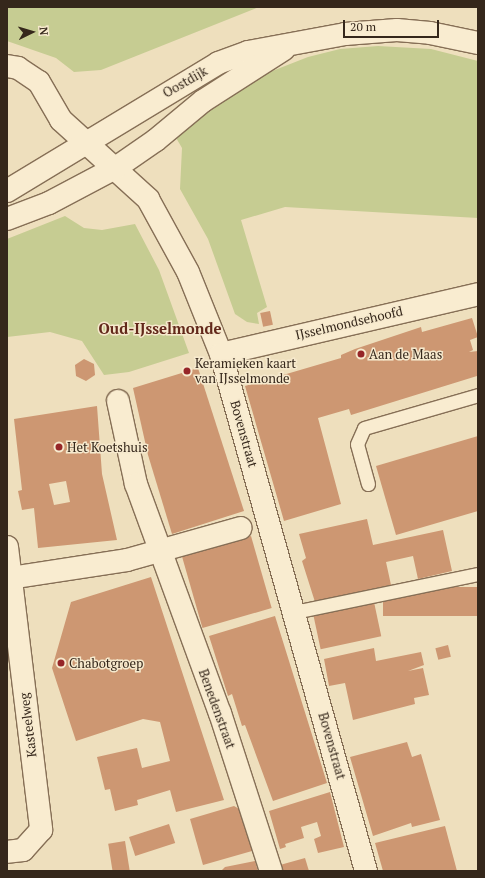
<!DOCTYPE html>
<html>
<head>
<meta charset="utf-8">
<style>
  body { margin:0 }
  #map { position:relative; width:485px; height:878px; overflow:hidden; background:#eedfbd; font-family:"PT Serif",serif }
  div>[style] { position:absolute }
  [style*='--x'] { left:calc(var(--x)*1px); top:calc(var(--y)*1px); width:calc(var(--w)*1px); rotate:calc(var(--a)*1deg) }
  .green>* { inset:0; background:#c6cc92 }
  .building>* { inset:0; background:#cd9772; transform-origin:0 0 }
  .roads { filter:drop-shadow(1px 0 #866f56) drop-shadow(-1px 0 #866f56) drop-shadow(0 1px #866f56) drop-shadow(0 -1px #866f56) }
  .lane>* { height:13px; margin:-6.5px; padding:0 6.5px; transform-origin:6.5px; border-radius:6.5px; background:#f9ecd0 }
  .street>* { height:22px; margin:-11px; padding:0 11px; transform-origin:11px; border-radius:11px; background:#f9ecd0 }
  .secondary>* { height:22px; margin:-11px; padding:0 11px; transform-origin:11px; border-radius:11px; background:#f9ecd0 }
  .dots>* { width:11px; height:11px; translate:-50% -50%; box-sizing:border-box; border:2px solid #f6e9cd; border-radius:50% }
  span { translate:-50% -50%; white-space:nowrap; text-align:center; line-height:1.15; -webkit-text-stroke:3px #f6e9cd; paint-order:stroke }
  .street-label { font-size:13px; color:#35271b }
  .poi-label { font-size:13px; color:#35271b }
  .left { translate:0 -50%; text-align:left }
  .quarter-label { font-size:15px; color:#62281a; font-weight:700 }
  .frame { position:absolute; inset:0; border:8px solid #35271b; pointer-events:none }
  .north { position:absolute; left:12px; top:12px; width:40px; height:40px; -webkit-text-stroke:3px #f6e9cd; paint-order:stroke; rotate:85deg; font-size:11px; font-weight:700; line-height:16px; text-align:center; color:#35271b }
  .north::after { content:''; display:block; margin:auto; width:14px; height:18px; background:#35271b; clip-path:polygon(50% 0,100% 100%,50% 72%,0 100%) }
  .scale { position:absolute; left:343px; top:20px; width:96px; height:18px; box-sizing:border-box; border:2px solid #35271b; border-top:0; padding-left:5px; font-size:12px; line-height:14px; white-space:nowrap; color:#35271b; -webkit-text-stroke:3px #f6e9cd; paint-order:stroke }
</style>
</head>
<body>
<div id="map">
  <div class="green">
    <div style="clip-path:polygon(7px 7px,259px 7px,101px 70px,74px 72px,56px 58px,7px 41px)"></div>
    <div style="clip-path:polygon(378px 46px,431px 49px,478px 61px,478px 218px,285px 207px,241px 220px,267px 307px,257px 313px,259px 324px,247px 322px,235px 314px,208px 239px,180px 189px,182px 148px,175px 136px,203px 109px,257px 77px,308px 57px,340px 49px)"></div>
    <div style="clip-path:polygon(65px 216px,84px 228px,102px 230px,135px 224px,159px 270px,189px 353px,129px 372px,104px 375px,82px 341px,50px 332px,7px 337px,7px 239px)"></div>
  </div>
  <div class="building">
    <div style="left:270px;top:311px;width:14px;height:10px;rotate:78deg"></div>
    <div style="clip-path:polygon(472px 318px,478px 337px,470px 340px,473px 350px,469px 352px,478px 351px,478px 379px,477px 376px,351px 415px,349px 409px,318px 418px,341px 504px,284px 521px,245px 386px,341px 358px,341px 355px,355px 349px,421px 327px,422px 332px)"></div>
    <div style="clip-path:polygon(84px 359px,94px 364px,95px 375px,86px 381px,76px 376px,75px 365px)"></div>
    <div style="clip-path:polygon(198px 368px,244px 511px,172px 534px,148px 455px,133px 388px)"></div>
    <div style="clip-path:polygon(evenodd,97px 406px,102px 474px,117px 540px,38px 548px,34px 508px,22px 510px,18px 491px,22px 490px,14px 419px,97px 406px,66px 481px,70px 502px,54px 505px,49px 484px,66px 481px)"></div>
    <div style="clip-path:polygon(478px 436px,478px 511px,396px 535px,376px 466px)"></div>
    <div style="clip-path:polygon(367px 519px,373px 545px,443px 530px,452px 571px,418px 579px,413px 556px,386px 562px,391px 585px,315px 602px,302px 561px,306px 558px,299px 534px)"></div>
    <div style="left:251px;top:536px;width:75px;height:72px;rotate:74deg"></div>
    <div style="clip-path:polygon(151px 577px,224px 800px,176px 812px,170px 790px,137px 800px,138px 805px,115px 811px,110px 789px,105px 790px,97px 757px,137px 748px,142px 768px,170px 761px,160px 722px,143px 719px,76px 741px,52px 668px,71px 602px)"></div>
    <div style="left:478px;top:587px;width:29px;height:95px;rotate:90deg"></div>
    <div style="left:374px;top:602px;width:35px;height:62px;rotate:78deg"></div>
    <div style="clip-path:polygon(275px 616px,327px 783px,273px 801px,245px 725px,242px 726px,232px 694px,228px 696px,209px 636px)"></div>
    <div style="left:448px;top:645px;width:12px;height:13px;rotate:76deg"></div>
    <div style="clip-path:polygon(374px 648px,376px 661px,421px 652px,424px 665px,408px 671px,423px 668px,429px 695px,414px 698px,415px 704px,353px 720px,345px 683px,329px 686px,324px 659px)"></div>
    <div style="clip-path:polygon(407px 742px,412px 757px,421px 754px,440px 820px,412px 827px,411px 823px,373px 836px,350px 757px)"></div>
    <div style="clip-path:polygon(330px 792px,344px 847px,318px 853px,314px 839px,321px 836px,317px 822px,301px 827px,304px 838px,285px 844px,286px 847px,280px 849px,269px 811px)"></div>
    <div style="clip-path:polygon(234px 806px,241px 810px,252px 851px,203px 865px,190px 819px)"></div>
    <div style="left:169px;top:824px;width:20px;height:42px;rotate:72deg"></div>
    <div style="clip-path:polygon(445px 826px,457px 871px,383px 871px,375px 843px)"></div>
    <div style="left:125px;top:841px;width:30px;height:17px;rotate:81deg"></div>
    <div style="clip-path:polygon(305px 858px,309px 871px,282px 871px,280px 865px)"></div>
    <div style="clip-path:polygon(255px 861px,258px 871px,221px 871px,225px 867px)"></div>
  </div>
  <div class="roads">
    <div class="lane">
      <div style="--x:368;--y:484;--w:41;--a:-105.4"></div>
      <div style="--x:357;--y:444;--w:17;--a:-66"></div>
      <div style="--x:364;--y:428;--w:119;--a:-16.1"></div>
      <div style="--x:294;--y:612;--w:188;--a:-11.7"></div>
    </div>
    <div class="street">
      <div style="--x:7;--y:66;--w:11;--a:10"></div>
      <div style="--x:18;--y:68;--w:25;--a:34"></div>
      <div style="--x:39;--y:82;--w:44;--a:59.9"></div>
      <div style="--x:61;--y:120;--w:118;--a:42.2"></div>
      <div style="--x:148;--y:199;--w:83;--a:61.3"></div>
      <div style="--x:188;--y:272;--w:88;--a:68.1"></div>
      <div style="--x:221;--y:354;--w:537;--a:74.33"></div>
      <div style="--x:221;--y:354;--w:264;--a:-13.1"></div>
      <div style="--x:118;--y:401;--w:85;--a:77.8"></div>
      <div style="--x:136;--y:484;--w:244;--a:69.9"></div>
      <div style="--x:220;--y:713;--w:166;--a:72.1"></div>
      <div style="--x:7;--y:547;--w:285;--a:83.1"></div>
      <div style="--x:41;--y:830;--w:27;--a:132"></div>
      <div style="--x:23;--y:850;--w:16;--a:173"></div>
      <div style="--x:10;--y:578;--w:118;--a:-8.7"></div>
      <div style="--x:127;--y:560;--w:118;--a:-15.7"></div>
    </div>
    <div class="secondary">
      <div style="--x:7;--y:191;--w:247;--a:-31.2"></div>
      <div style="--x:218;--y:63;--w:32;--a:-20"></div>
      <div style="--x:248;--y:52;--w:99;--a:-10.5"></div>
      <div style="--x:345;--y:34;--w:52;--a:-4.4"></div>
      <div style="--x:397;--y:30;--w:33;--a:5"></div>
      <div style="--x:430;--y:33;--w:49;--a:11.8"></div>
      <div style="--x:7;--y:219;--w:45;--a:-20.9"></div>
      <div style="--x:49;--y:203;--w:77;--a:-27.9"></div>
      <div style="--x:117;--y:167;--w:47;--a:-34.7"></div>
      <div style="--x:156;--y:140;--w:61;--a:-39.7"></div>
      <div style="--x:203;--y:101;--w:96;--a:-32.7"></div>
    </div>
  </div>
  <div class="dots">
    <div style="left:361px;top:354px;background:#962628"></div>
    <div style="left:187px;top:371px;background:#962628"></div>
    <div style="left:59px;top:447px;background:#962628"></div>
    <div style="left:61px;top:663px;background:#962628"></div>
  </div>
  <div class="street-label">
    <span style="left:185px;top:82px;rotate:-30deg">Oostdijk</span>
    <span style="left:349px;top:323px;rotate:-13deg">IJsselmondsehoofd</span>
    <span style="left:244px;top:434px;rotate:74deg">Bovenstraat</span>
    <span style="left:217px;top:709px;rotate:70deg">Benedenstraat</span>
    <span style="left:28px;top:725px;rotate:-97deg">Kasteelweg</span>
    <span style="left:332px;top:746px;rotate:74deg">Bovenstraat</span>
  </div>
  <div class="poi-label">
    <span class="left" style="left:369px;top:354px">Aan de Maas</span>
    <span class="left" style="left:195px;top:371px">Keramieken kaart<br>van IJsselmonde</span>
    <span class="left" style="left:67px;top:447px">Het Koetshuis</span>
    <span class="left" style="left:69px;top:663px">Chabotgroep</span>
  </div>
  <div class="quarter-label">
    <span style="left:160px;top:329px">Oud-IJsselmonde</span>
  </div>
  <div class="frame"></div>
  <div class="north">N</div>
  <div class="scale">20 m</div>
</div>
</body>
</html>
